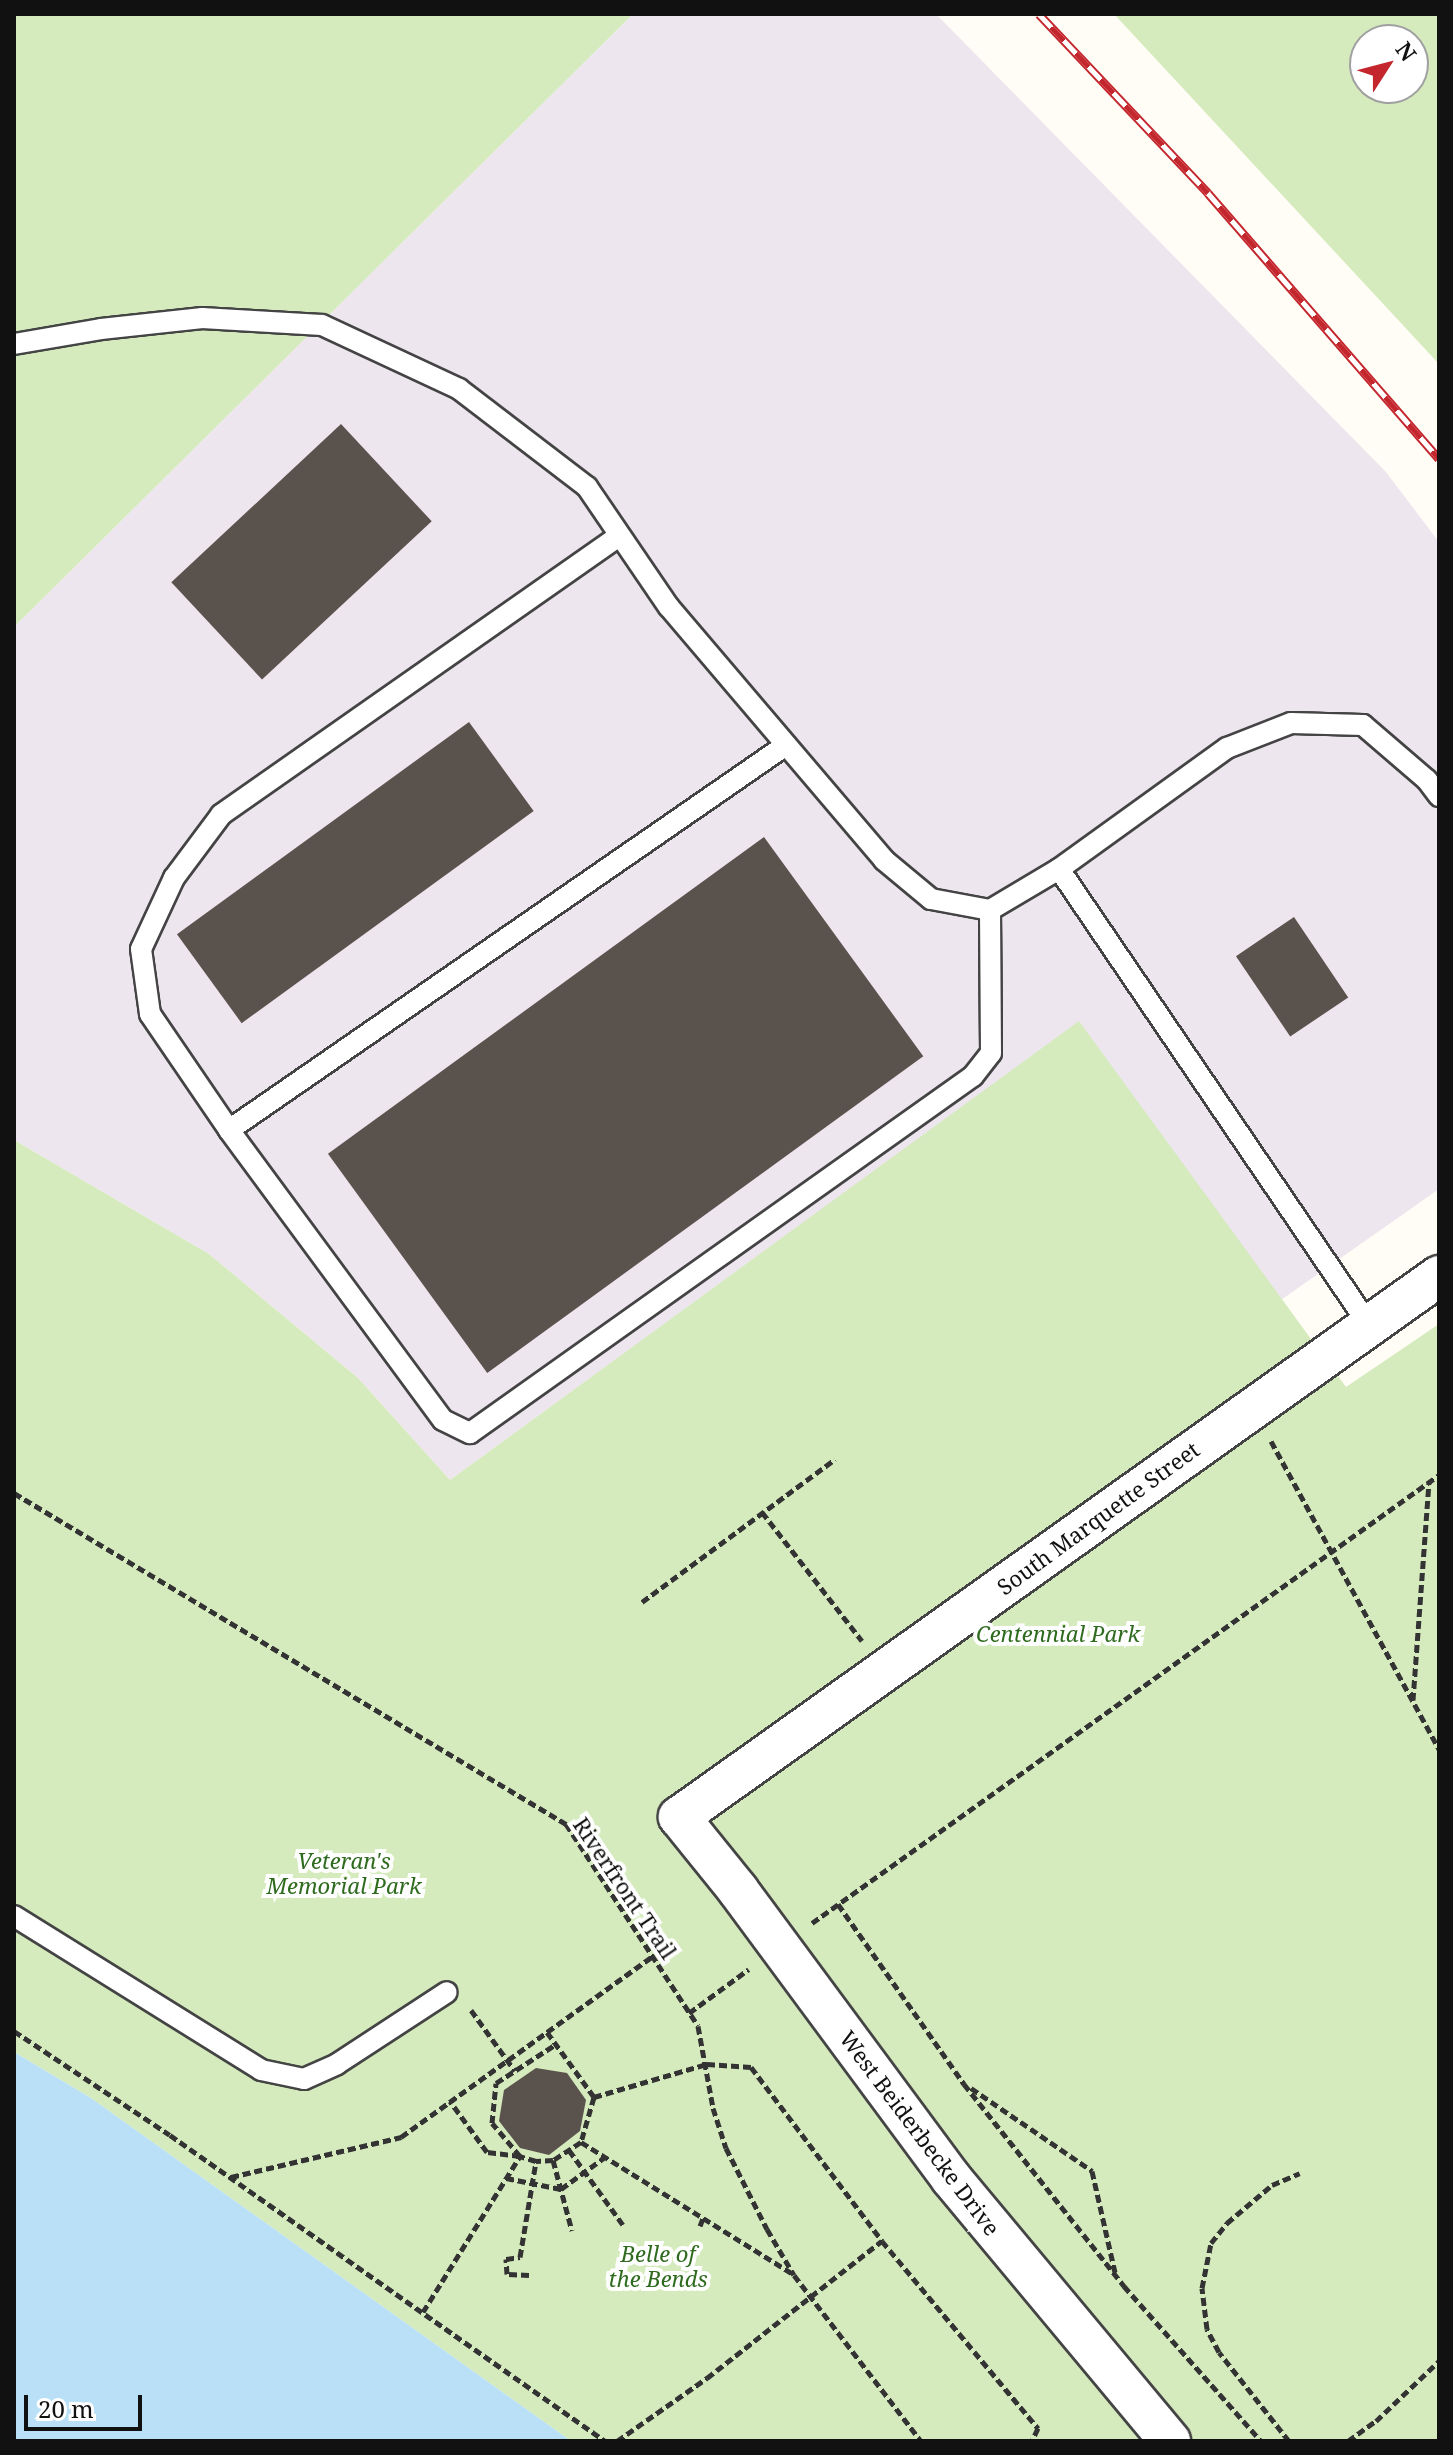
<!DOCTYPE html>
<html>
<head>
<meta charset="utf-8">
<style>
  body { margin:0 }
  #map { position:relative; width:1453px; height:2455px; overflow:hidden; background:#fffdf5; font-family:"Noto Serif",serif }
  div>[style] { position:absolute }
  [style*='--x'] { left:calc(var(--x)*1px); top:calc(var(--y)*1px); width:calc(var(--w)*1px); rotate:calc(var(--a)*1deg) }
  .industrial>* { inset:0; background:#eee6ef }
  .green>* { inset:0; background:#d5ebbd }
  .water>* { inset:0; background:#b9e0f7 }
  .building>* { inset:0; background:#5a524d; transform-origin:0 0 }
  .path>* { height:5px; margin-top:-2.5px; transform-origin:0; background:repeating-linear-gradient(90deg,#333 0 8px,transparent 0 12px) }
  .roads { filter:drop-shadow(2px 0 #444) drop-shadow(-2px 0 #444) drop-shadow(0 2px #444) drop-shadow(0 -2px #444) }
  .lane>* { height:20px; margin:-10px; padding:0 10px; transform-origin:10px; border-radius:10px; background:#fff }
  .street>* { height:40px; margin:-20px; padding:0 20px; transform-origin:20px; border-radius:20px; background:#fff }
  .rail>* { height:9px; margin-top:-4.5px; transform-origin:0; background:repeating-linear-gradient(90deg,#fff 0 18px,#c4262e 0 36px); box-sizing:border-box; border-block:2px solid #c4262e }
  span { translate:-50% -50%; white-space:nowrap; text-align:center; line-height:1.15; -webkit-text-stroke:8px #fff; paint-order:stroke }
  .street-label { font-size:22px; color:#111 }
  .park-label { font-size:22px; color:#2f6b1f; font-style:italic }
  .frame { position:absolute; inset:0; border:16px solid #111; pointer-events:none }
  .north { position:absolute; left:1349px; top:24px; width:80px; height:80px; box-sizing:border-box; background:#fff; border:2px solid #a0a0a0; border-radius:50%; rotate:54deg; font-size:22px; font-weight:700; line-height:32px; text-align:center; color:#111 }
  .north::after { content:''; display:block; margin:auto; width:28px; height:36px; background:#c4262e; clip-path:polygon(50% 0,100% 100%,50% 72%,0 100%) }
  .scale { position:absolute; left:24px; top:2395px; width:118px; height:36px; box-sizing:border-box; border:4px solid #111; border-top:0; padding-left:10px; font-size:24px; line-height:28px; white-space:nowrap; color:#111; -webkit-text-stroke:6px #fff; paint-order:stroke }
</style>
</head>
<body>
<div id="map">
  <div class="industrial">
    <div style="clip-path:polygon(633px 14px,936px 14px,1386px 472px,1439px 542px,1439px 1189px,1281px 1300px,1079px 1022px,450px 1480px,358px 1378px,209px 1254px,14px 1140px,14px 627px)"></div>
  </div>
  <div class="green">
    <div style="clip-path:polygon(14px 14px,633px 14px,14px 627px)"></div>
    <div style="clip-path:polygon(evenodd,1114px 14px,1435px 14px,1439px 18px,1439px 364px,1114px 14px,1413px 40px,1413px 88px,1365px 88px,1365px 40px,1413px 40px)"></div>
    <div style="clip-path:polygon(1079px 1021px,1346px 1387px,1439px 1324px,1439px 2441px,571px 2441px,91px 2098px,14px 2052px,14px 1140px,209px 1254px,358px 1378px,450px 1480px)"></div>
  </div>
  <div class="water">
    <div style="clip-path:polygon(14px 2052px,91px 2098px,571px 2441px,14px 2441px)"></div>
  </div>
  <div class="building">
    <div style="left:341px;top:424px;width:133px;height:232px;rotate:47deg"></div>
    <div style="left:469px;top:722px;width:110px;height:361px;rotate:54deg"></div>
    <div style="left:764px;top:837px;width:271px;height:539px;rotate:54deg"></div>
    <div style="left:1294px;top:917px;width:97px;height:70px;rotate:56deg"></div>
    <div style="clip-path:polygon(536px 2068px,567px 2073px,586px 2100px,580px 2131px,549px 2155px,520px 2148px,499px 2121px,504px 2090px)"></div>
  </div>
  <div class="path">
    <div style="--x:1271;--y:1441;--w:351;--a:61.4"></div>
    <div style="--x:14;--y:1493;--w:644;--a:30.95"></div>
    <div style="--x:566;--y:1824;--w:241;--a:56.8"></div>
    <div style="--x:698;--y:2026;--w:83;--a:79.6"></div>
    <div style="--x:713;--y:2108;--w:42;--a:72"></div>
    <div style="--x:726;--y:2148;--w:91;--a:63.2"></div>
    <div style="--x:767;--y:2229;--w:53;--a:59.6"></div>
    <div style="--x:794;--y:2275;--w:209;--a:52.6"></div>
    <div style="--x:762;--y:1512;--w:163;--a:52.2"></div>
    <div style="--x:642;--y:1602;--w:240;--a:-36.5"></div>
    <div style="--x:1413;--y:1700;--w:218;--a:-85.8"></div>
    <div style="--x:838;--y:1904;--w:220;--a:55"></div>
    <div style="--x:964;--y:2084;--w:258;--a:51.6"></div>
    <div style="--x:1124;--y:2286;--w:207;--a:48.5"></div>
    <div style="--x:812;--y:1923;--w:771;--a:-35.55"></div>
    <div style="--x:471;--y:2010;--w:75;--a:54.2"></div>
    <div style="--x:689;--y:2013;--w:74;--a:-36.3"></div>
    <div style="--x:14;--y:2031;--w:187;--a:33.7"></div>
    <div style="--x:170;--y:2135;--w:532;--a:35.12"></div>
    <div style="--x:547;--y:2032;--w:80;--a:54.1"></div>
    <div style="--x:594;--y:2097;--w:47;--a:106.1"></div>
    <div style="--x:581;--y:2142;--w:33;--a:147"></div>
    <div style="--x:553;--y:2160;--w:17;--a:177"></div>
    <div style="--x:536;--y:2161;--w:17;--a:-163"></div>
    <div style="--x:520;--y:2156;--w:43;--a:-130.3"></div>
    <div style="--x:492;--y:2123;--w:40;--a:-84.3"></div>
    <div style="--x:496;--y:2083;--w:72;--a:-33"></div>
    <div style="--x:971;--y:2088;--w:147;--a:34.4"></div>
    <div style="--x:1092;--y:2171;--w:104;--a:77.2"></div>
    <div style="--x:594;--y:2097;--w:118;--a:-16.3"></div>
    <div style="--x:707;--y:2064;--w:44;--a:3.9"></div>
    <div style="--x:751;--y:2067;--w:218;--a:53"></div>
    <div style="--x:882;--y:2241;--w:244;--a:50.2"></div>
    <div style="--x:1038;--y:2428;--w:14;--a:115"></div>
    <div style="--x:581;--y:2142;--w:250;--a:31.9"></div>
    <div style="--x:569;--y:2150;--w:92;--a:54.2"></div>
    <div style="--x:553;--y:2160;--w:73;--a:75"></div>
    <div style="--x:231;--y:2177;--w:175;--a:-13.2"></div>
    <div style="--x:401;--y:2137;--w:310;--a:-35.7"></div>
    <div style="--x:506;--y:2178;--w:56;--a:11.3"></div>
    <div style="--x:561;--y:2189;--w:54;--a:-36"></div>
    <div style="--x:700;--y:2226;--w:9;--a:-69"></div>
    <div style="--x:529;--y:2275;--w:22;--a:-177"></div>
    <div style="--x:507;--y:2274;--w:15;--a:-94"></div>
    <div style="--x:506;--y:2259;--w:14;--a:-8"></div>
    <div style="--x:520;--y:2257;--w:97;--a:-80.5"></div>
    <div style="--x:423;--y:2312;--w:184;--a:-58.1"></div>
    <div style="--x:520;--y:2156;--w:33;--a:-173"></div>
    <div style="--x:487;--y:2152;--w:63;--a:-126"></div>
    <div style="--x:617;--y:2441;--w:110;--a:-35"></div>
    <div style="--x:707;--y:2378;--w:222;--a:-38.1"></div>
    <div style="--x:1289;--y:2441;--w:113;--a:-128.2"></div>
    <div style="--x:1219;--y:2352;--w:26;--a:-118"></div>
    <div style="--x:1207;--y:2329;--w:41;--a:-97"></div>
    <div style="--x:1202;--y:2288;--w:46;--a:-78.7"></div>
    <div style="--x:1211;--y:2243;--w:26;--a:-51"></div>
    <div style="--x:1227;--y:2223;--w:59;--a:-40.2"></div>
    <div style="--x:1272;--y:2185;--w:30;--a:-23"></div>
    <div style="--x:1348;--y:2441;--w:34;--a:-36"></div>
    <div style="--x:1376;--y:2421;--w:87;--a:-43.6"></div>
  </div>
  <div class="roads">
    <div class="lane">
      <div style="--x:14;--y:344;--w:88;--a:-9.8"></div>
      <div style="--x:101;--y:329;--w:102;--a:-6.2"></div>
      <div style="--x:202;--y:318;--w:120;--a:3.3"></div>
      <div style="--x:322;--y:325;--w:151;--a:25"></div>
      <div style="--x:459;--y:389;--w:161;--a:37.4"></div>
      <div style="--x:587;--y:487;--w:145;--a:55.7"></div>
      <div style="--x:669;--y:607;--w:332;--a:49.6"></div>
      <div style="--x:884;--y:860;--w:61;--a:39.7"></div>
      <div style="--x:931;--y:899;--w:60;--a:10.6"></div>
      <div style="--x:990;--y:910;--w:80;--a:-30.7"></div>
      <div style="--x:1059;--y:869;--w:207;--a:-35.8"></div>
      <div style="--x:1227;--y:748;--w:69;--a:-21.3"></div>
      <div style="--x:1291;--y:723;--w:72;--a:1.6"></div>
      <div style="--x:1363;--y:725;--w:84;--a:40.7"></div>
      <div style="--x:1427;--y:780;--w:20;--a:53"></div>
      <div style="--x:619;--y:536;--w:486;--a:145"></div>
      <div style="--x:221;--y:815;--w:79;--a:126.7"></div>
      <div style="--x:174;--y:878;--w:78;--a:114.9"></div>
      <div style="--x:141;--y:949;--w:66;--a:82.1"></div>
      <div style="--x:150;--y:1014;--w:140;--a:55.7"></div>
      <div style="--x:229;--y:1130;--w:360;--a:53.6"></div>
      <div style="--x:443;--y:1420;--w:30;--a:26"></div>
      <div style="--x:470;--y:1433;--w:617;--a:-35.36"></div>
      <div style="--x:973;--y:1076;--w:29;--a:-52"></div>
      <div style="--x:991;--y:1053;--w:143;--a:-90.4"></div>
      <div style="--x:1059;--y:869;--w:551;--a:55.79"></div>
      <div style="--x:229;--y:1130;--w:677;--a:-34.65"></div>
      <div style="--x:14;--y:1916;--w:291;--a:31.9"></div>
      <div style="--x:261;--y:2070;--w:44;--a:11.8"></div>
      <div style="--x:304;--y:2079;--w:36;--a:-24"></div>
      <div style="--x:337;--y:2064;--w:131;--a:-33.2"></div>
    </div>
    <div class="street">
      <div style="--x:1170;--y:2441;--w:342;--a:-129.8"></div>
      <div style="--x:951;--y:2178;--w:358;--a:-126.5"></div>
      <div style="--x:738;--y:1890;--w:94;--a:-128.9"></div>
      <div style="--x:679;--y:1817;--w:933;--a:-35.44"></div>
    </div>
  </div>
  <div class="rail">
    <div style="--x:1039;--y:14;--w:246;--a:46.6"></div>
    <div style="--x:1208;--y:193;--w:352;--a:49"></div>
  </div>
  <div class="street-label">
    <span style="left:1098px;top:1518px;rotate:-36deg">South Marquette Street</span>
    <span style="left:625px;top:1888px;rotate:56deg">Riverfront Trail</span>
    <span style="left:920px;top:2133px;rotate:53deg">West Beiderbecke Drive</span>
  </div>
  <div class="park-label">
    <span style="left:1058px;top:1634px">Centennial Park</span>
    <span style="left:344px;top:1873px">Veteran's<br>Memorial Park</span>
    <span style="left:658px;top:2266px">Belle of<br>the Bends</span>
  </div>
  <div class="frame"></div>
  <div class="north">N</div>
  <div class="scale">20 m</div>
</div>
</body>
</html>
